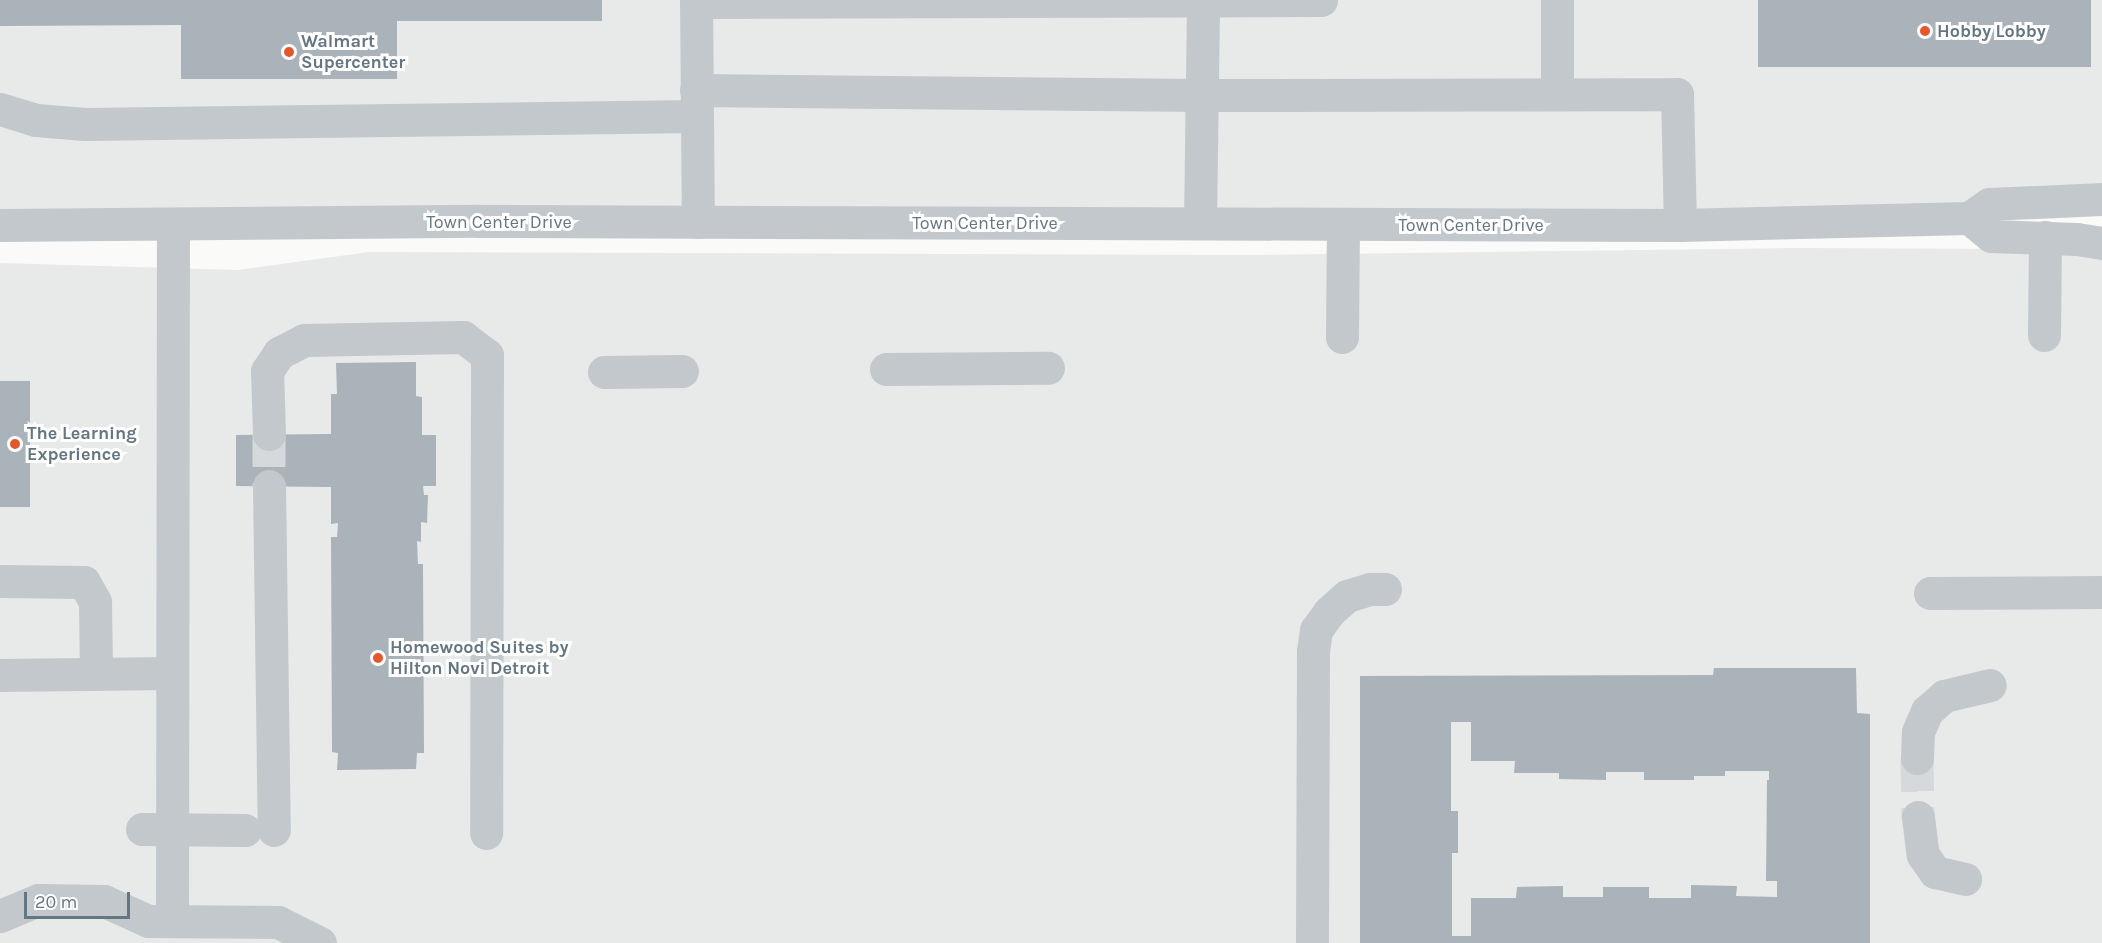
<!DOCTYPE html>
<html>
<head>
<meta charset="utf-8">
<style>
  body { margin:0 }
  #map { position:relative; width:2102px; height:943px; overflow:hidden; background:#fafaf8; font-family:Karla,sans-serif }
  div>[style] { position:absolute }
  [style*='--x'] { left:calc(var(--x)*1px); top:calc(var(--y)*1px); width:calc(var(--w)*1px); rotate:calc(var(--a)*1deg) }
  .built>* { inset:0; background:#e8e9e9; transform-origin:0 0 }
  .building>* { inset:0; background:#aab3b9; transform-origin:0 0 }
  .minor-tunnel>* { height:33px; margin-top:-16.5px; transform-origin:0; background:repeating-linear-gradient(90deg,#d5d9db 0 33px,transparent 0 49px) }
  .minor>* { height:33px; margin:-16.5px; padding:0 16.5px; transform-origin:16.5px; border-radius:16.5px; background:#c3c8cc }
  .dots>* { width:16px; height:16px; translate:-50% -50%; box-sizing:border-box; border:3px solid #fff; border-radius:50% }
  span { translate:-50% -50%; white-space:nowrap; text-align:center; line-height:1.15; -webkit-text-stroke:6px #fff; paint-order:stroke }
  .poi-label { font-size:18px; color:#657683; font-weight:700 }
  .left { translate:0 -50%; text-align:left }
  .street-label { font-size:18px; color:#657683 }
  .scale { position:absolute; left:24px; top:892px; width:106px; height:27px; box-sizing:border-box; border:3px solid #657683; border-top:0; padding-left:8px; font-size:18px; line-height:21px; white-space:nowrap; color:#657683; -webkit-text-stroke:4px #fff; paint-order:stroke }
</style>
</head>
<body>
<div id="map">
  <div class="built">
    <div style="left:0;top:0;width:2102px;height:216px"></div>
    <div style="clip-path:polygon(1794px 248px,2027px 249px,2102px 259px,2102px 943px,0 943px,0 263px,238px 270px,369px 252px,1252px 255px)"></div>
  </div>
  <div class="building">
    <div style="clip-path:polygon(0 0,602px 0,602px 21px,397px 21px,397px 79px,181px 79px,181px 25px,0 26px)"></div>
    <div style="left:1758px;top:0;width:333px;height:67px"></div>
    <div style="clip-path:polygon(416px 362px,416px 396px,422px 397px,422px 435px,436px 435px,436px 486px,423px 486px,424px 495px,428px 495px,427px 523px,421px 522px,421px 542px,417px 541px,418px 564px,423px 564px,424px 753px,417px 753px,416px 769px,337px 770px,338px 753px,332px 752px,331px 537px,337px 537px,338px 523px,331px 524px,331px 487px,236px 486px,236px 435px,331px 434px,331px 394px,337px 394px,336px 363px)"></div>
    <div style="left:0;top:381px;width:30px;height:126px"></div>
    <div style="clip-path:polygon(evenodd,1714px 668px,1856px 668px,1857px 713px,1870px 714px,1870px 943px,1360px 943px,1360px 676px,1713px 675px,1714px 668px,1451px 722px,1471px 722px,1471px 761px,1515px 761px,1514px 773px,1559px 773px,1559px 779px,1606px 780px,1606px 772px,1644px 772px,1644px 780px,1694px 780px,1694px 776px,1725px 776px,1725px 771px,1769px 771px,1769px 780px,1767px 780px,1766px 881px,1777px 881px,1777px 897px,1736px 896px,1737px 886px,1691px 885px,1691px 898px,1649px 898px,1649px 887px,1603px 887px,1603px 897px,1563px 897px,1563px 886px,1517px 887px,1516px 898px,1471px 898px,1471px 936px,1452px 936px,1452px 853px,1458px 853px,1458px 811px,1451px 811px,1451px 722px)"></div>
  </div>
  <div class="minor-tunnel">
    <div style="--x:269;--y:434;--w:52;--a:90"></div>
    <div style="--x:1917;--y:758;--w:59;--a:89"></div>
  </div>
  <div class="minor">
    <div style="--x:1557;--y:0;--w:94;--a:90"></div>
    <div style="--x:696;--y:90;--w:506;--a:0.57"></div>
    <div style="--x:1202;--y:95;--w:475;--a:-0.1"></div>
    <div style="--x:1677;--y:94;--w:131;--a:88.7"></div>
    <div style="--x:0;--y:109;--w:38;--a:17"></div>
    <div style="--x:36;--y:120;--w:49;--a:4.7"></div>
    <div style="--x:85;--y:124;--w:612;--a:-0.75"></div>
    <div style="--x:697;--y:116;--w:106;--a:89.5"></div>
    <div style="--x:697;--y:111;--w:109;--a:-90.5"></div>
    <div style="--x:696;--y:2;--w:625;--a:-0.18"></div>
    <div style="--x:1969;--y:218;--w:28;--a:39"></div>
    <div style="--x:1991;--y:236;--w:86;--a:2"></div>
    <div style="--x:2077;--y:239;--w:25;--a:9"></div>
    <div style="--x:1200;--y:223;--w:222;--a:-89.2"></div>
    <div style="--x:0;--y:225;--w:479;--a:-0.5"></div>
    <div style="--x:479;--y:221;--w:1201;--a:0.19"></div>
    <div style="--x:1680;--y:225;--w:289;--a:-1.4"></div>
    <div style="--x:1969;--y:218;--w:24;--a:-35"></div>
    <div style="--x:1989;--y:204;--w:113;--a:-2.5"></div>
    <div style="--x:2044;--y:335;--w:98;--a:-89.4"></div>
    <div style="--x:1342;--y:337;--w:112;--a:-89.5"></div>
    <div style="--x:886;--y:369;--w:162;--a:-0.4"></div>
    <div style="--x:604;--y:372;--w:78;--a:-0.7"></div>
    <div style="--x:269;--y:434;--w:63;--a:-91.8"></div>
    <div style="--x:267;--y:371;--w:22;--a:-56"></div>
    <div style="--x:279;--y:353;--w:28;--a:-27"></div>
    <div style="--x:304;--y:340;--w:159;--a:-1.1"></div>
    <div style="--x:463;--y:337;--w:30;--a:37"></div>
    <div style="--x:487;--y:355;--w:478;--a:90.1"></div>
    <div style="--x:269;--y:486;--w:344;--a:89.2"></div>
    <div style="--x:0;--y:581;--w:84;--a:0.7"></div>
    <div style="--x:84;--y:582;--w:23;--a:61"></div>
    <div style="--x:95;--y:602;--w:72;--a:89.2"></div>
    <div style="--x:1930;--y:593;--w:172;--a:-0.3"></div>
    <div style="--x:0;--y:675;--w:172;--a:-0.7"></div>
    <div style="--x:1917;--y:758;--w:26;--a:-88"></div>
    <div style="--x:1918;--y:732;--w:23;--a:-67"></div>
    <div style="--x:1927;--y:711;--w:23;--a:-41"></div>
    <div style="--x:1944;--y:696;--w:47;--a:-13.4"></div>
    <div style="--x:1918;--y:817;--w:38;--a:83"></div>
    <div style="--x:1923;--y:855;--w:21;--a:55"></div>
    <div style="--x:1935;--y:872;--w:31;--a:13"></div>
    <div style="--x:142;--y:829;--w:103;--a:0.6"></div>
    <div style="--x:0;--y:916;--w:41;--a:-22.8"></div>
    <div style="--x:38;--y:900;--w:66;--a:0.9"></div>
    <div style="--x:104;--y:901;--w:48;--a:24.4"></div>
    <div style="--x:148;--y:921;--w:130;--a:0.4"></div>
    <div style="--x:278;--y:922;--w:47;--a:26.6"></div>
    <div style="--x:172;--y:921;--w:696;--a:-89.92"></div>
    <div style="--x:1312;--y:943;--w:292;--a:-89.8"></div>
    <div style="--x:1313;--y:651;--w:21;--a:-82"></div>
    <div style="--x:1316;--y:630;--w:22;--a:-54"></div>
    <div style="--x:1329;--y:612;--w:24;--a:-42"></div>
    <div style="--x:1347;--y:596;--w:24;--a:-17"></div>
    <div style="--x:1370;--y:589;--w:15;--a:0"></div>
  </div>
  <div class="dots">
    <div style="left:1925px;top:31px;background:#e4572e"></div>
    <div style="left:289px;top:52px;background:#e4572e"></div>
    <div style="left:15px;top:444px;background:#e4572e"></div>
    <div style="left:378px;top:658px;background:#e4572e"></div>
  </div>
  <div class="poi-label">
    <span class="left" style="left:1937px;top:31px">Hobby Lobby</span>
    <span class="left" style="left:301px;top:52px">Walmart<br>Supercenter</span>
    <span class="left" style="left:27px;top:444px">The Learning<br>Experience</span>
    <span class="left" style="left:390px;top:658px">Homewood Suites by<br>Hilton Novi Detroit</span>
  </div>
  <div class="street-label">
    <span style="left:499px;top:222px">Town Center Drive</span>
    <span style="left:985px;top:223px">Town Center Drive</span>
    <span style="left:1471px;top:225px">Town Center Drive</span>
  </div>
  <div class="scale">20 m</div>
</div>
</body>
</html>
